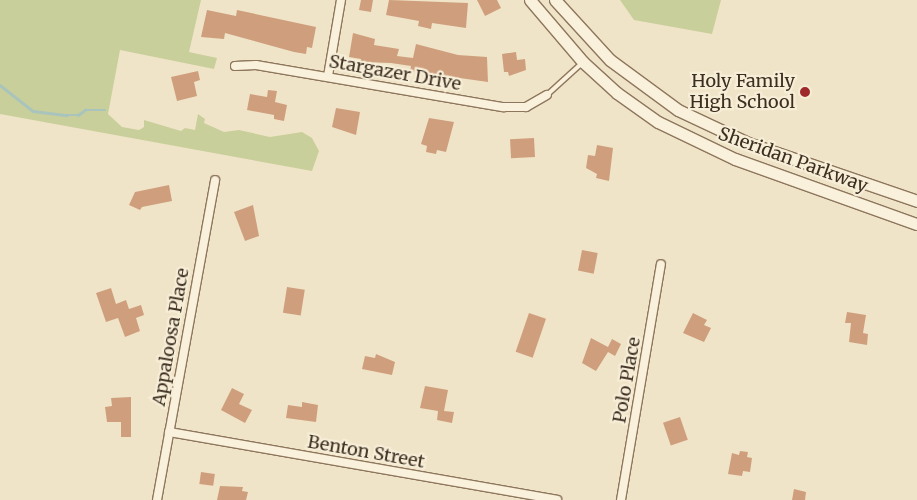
<!DOCTYPE html>
<html>
<head>
<meta charset="utf-8">
<style>
  body { margin:0 }
  #map { position:relative; width:917px; height:500px; overflow:hidden; background:#f0e4c8; font-family:Merriweather,serif }
  div>[style] { position:absolute }
  [style*='--x'] { left:calc(var(--x)*1px); top:calc(var(--y)*1px); width:calc(var(--w)*1px); rotate:calc(var(--a)*1deg) }
  .green>* { inset:0; background:#c9cf9b }
  .stream>* { height:2.5px; margin:-1.25px; padding:0 1.25px; transform-origin:1.25px; border-radius:1.25px; background:#a9c4bc }
  .building>* { inset:0; background:#cf9f7d; transform-origin:0 0 }
  .roads { filter:drop-shadow(1px 0 #8d765c) drop-shadow(-1px 0 #8d765c) drop-shadow(0 1px #8d765c) drop-shadow(0 -1px #8d765c) }
  .service>* { height:4px; margin:-2px; padding:0 2px; transform-origin:2px; border-radius:2px; background:#faf1dc }
  .minor>* { height:8px; margin:-4px; padding:0 4px; transform-origin:4px; border-radius:4px; background:#faf1dc }
  .secondary>* { height:11px; margin:-5.5px; padding:0 5.5px; transform-origin:5.5px; border-radius:5.5px; background:#faf1dc }
  .dots>* { width:14px; height:14px; translate:-50% -50%; box-sizing:border-box; border:2px solid #f7eed8; border-radius:50% }
  span { translate:-50% -50%; white-space:nowrap; text-align:center; line-height:1.15; -webkit-text-stroke:4.5px #f7eed8; paint-order:stroke }
  .street-label { font-size:18px; color:#3d2e20 }
  .poi-label { font-size:18px; color:#3d2e20 }
  .right { translate:-100% -50%; text-align:right }
</style>
</head>
<body>
<div id="map">
  <div class="green">
    <div style="clip-path:polygon(0 0,201px 0,189px 52px,217px 58px,214px 69px,120px 50px,108px 114px,122px 127px,139px 130px,144px 127px,144px 120px,181px 131px,185px 128px,195px 130px,198px 114px,205px 119px,204px 123px,224px 132px,239px 130px,270px 137px,302px 132px,312px 138px,319px 151px,312px 171px,0 114px)"></div>
    <div style="clip-path:polygon(620px 0,721px 0,712px 34px,634px 20px)"></div>
  </div>
  <div class="stream">
    <div style="--x:0;--y:85;--w:42;--a:38.2"></div>
    <div style="--x:33;--y:111;--w:34;--a:7"></div>
    <div style="--x:67;--y:115;--w:11;--a:0"></div>
    <div style="--x:78;--y:115;--w:9;--a:-36"></div>
    <div style="--x:85;--y:110;--w:20;--a:0"></div>
  </div>
  <div class="building">
    <div style="clip-path:polygon(361px 0,373px 0,371px 12px,359px 10px)"></div>
    <div style="clip-path:polygon(389px 0,468px 3px,466px 28px,432px 23px,431px 29px,418px 26px,419px 21px,386px 15px)"></div>
    <div style="clip-path:polygon(477px 0,497px 0,501px 8px,485px 16px)"></div>
    <div style="clip-path:polygon(207px 10px,236px 16px,237px 10px,316px 27px,312px 48px,307px 47px,306px 54px,294px 52px,225px 33px,224px 39px,201px 37px)"></div>
    <div style="clip-path:polygon(353px 33px,375px 39px,374px 45px,399px 49px,397px 56px,413px 58px,416px 44px,458px 55px,487px 57px,488px 82px,410px 71px,411px 66px,391px 63px,360px 62px,361px 59px,349px 57px)"></div>
    <div style="clip-path:polygon(516px 52px,517px 60px,525px 59px,526px 70px,509px 76px,508px 72px,504px 72px,502px 54px)"></div>
    <div style="clip-path:polygon(198px 71px,200px 80px,194px 82px,197px 96px,177px 101px,171px 77px)"></div>
    <div style="clip-path:polygon(268px 90px,277px 91px,275px 102px,287px 105px,284px 121px,274px 119px,274px 115px,247px 110px,250px 94px,267px 97px)"></div>
    <div style="clip-path:polygon(336px 108px,360px 112px,356px 135px,332px 127px)"></div>
    <div style="clip-path:polygon(429px 118px,454px 122px,446px 152px,437px 150px,436px 154px,426px 152px,427px 146px,421px 144px)"></div>
    <div style="left:534px;top:138px;width:19px;height:24px;rotate:87deg"></div>
    <div style="clip-path:polygon(597px 145px,613px 148px,609px 181px,596px 178px,597px 174px,586px 168px,588px 155px,595px 156px)"></div>
    <div style="clip-path:polygon(169px 185px,172px 201px,142px 207px,140px 210px,129px 205px,135px 192px)"></div>
    <div style="clip-path:polygon(253px 205px,259px 236px,245px 241px,234px 212px)"></div>
    <div style="left:582px;top:250px;width:16px;height:21px;rotate:11deg"></div>
    <div style="left:287px;top:287px;width:18px;height:26px;rotate:9deg"></div>
    <div style="clip-path:polygon(111px 288px,116px 304px,126px 300px,129px 309px,141px 305px,144px 315px,136px 318px,140px 331px,125px 337px,118px 318px,106px 322px,96px 293px)"></div>
    <div style="clip-path:polygon(847px 312px,866px 315px,863px 333px,868px 334px,867px 345px,849px 342px,851px 323px,845px 323px)"></div>
    <div style="left:529px;top:313px;width:18px;height:41px;rotate:19deg"></div>
    <div style="clip-path:polygon(693px 313px,707px 320px,704px 325px,711px 328px,704px 342px,683px 333px)"></div>
    <div style="clip-path:polygon(591px 338px,608px 347px,612px 339px,621px 344px,615px 356px,608px 352px,596px 371px,582px 363px)"></div>
    <div style="clip-path:polygon(376px 354px,395px 362px,392px 375px,362px 369px,365px 356px,375px 358px)"></div>
    <div style="clip-path:polygon(425px 386px,448px 390px,444px 411px,454px 412px,452px 423px,437px 420px,438px 411px,420px 408px)"></div>
    <div style="clip-path:polygon(232px 388px,244px 394px,239px 404px,252px 410px,245px 423px,221px 410px)"></div>
    <div style="clip-path:polygon(131px 397px,131px 437px,121px 437px,121px 422px,107px 422px,105px 407px,112px 406px,111px 398px)"></div>
    <div style="clip-path:polygon(302px 402px,318px 405px,316px 422px,286px 418px,288px 405px,302px 407px)"></div>
    <div style="left:680px;top:417px;width:24px;height:18px;rotate:71deg"></div>
    <div style="clip-path:polygon(740px 451px,748px 452px,747px 457px,752px 458px,750px 472px,743px 471px,742px 476px,728px 474px,732px 453px,739px 455px)"></div>
    <div style="left:201px;top:472px;width:14px;height:12px;rotate:8deg"></div>
    <div style="clip-path:polygon(220px 486px,243px 487px,242px 491px,248px 492px,246px 500px,217px 500px)"></div>
    <div style="clip-path:polygon(794px 489px,806px 492px,805px 500px,792px 500px)"></div>
  </div>
  <div class="roads">
    <div class="service">
      <div style="--x:547;--y:95;--w:47;--a:-42.4"></div>
    </div>
    <div class="minor">
      <div style="--x:235;--y:66;--w:21;--a:-3"></div>
      <div style="--x:256;--y:65;--w:251;--a:9.7"></div>
      <div style="--x:503;--y:107;--w:23;--a:0"></div>
      <div style="--x:526;--y:107;--w:24;--a:-30"></div>
      <div style="--x:328;--y:76;--w:77;--a:-80.3"></div>
      <div style="--x:169;--y:432;--w:394;--a:9.9"></div>
      <div style="--x:157;--y:500;--w:325;--a:-79.7"></div>
      <div style="--x:621;--y:500;--w:239;--a:-80.4"></div>
    </div>
    <div class="secondary">
      <div style="--x:530;--y:0;--w:82;--a:49.5"></div>
      <div style="--x:583;--y:62;--w:46;--a:42.4"></div>
      <div style="--x:617;--y:93;--w:50;--a:35.3"></div>
      <div style="--x:658;--y:122;--w:85;--a:25.7"></div>
      <div style="--x:735;--y:159;--w:193;--a:19.7"></div>
      <div style="--x:555;--y:0;--w:81;--a:47.5"></div>
      <div style="--x:610;--y:60;--w:84;--a:36.3"></div>
      <div style="--x:678;--y:110;--w:77;--a:25.2"></div>
      <div style="--x:748;--y:143;--w:179;--a:18.9"></div>
    </div>
  </div>
  <div class="dots">
    <div style="left:805px;top:92px;background:#9e2a2b"></div>
  </div>
  <div class="street-label">
    <span style="left:395px;top:73px;rotate:10deg">Stargazer Drive</span>
    <span style="left:793px;top:160px;rotate:20deg">Sheridan Parkway</span>
    <span style="left:171px;top:337px;rotate:-80deg">Appaloosa Place</span>
    <span style="left:627px;top:380px;rotate:-80deg">Polo Place</span>
    <span style="left:366px;top:452px;rotate:10deg">Benton Street</span>
  </div>
  <div class="poi-label">
    <span class="right" style="left:795px;top:92px">Holy Family<br>High School</span>
  </div>
</div>
</body>
</html>
